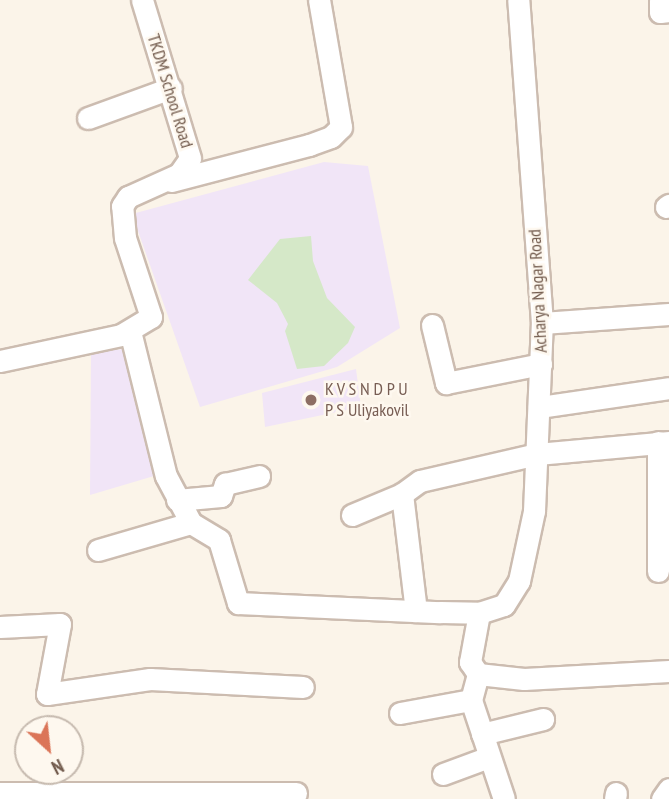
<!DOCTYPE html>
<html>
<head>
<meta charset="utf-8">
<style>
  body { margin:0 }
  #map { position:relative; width:669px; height:799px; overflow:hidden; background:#fbf4e9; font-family:"PT Sans Narrow",sans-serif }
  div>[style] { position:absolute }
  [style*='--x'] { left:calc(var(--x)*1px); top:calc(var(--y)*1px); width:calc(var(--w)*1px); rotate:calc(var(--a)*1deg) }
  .education>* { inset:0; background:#f1e5f7 }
  .green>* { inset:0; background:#d5e8c8 }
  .roads { filter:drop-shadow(2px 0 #ccbcb0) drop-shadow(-2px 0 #ccbcb0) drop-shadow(0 2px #ccbcb0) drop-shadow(0 -2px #ccbcb0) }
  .street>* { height:21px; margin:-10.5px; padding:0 10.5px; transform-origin:10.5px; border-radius:10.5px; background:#fff }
  .dots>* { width:19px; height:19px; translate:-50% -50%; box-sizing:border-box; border:4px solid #fef8ef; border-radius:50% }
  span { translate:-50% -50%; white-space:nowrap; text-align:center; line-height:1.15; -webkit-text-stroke:5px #fef8ef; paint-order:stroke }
  .street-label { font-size:18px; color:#735c4e }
  .education-label { font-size:18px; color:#785e54 }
  .left { translate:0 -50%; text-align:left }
  .north { position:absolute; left:14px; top:715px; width:70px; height:70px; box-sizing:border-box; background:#fef8ef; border:2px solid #c6baaf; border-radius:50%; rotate:153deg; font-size:19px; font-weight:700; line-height:28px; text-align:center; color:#735c4e }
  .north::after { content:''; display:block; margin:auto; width:24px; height:32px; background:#db7558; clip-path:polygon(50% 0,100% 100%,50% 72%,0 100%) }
</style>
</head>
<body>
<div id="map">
  <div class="education">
    <div style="clip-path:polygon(324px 162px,368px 166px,400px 328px,337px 367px,200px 407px,132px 214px)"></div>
    <div style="clip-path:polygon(125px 349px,154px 476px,90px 495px,91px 352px)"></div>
    <div style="clip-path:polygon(356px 369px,361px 407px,265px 427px,262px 393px)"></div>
  </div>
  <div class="green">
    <div style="clip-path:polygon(311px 236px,313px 261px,327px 298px,355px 327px,348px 343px,324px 366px,297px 369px,285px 331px,288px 324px,277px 303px,248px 280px,280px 239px)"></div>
  </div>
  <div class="roads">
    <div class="street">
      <div style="--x:660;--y:0;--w:12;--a:90"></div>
      <div style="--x:660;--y:12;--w:9;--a:-6"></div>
      <div style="--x:88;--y:118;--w:88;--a:-19.9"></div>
      <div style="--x:171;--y:181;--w:143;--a:-14.6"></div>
      <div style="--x:309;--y:145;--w:23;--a:-20"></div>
      <div style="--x:331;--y:137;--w:14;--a:-45"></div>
      <div style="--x:341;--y:127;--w:129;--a:-99.8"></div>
      <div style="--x:666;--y:207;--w:4;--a:-34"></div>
      <div style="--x:542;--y:323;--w:127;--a:-4.1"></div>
      <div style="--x:432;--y:325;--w:60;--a:76.4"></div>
      <div style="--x:446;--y:383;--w:97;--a:-11.3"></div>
      <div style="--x:130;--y:331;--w:149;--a:76.1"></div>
      <div style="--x:166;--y:476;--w:53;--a:62"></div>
      <div style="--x:191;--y:523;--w:33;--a:31"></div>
      <div style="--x:219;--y:540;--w:66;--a:73.2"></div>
      <div style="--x:238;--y:603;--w:202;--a:2.6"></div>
      <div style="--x:440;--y:612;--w:39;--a:1"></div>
      <div style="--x:479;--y:613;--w:26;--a:-18"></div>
      <div style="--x:504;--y:605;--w:28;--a:-58"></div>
      <div style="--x:519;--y:581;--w:72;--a:-77.9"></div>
      <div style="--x:534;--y:511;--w:188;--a:-87.6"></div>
      <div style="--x:542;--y:323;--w:324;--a:-94.2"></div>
      <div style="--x:0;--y:361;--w:124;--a:-12.1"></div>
      <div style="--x:121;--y:335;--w:35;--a:-31"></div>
      <div style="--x:151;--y:317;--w:83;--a:-108.2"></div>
      <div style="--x:125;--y:238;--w:32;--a:-95"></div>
      <div style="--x:122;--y:206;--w:11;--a:-56"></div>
      <div style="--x:128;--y:197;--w:56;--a:-24.3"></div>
      <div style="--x:179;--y:174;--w:19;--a:-55"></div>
      <div style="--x:190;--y:158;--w:165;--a:-106.9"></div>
      <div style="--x:539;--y:407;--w:131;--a:-8.3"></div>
      <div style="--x:402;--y:494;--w:22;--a:-36"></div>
      <div style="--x:420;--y:481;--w:120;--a:-13"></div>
      <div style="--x:537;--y:454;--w:133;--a:-5.2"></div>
      <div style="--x:177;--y:500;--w:44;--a:-5.2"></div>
      <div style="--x:221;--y:496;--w:13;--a:-72"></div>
      <div style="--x:225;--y:484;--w:35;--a:-13"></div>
      <div style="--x:352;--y:515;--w:54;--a:-22.8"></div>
      <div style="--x:402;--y:494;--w:118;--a:83.2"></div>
      <div style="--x:98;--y:550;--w:97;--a:-16.2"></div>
      <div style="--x:658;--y:571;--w:129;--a:-90"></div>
      <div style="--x:479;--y:613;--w:50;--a:100.4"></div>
      <div style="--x:470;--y:662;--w:14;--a:56"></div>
      <div style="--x:478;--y:674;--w:46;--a:6.2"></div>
      <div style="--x:524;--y:679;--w:145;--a:-3.2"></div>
      <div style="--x:0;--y:627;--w:60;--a:-2.9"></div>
      <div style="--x:60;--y:624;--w:71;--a:100.5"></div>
      <div style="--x:47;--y:694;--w:104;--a:-8.3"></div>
      <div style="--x:150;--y:679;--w:153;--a:3"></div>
      <div style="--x:478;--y:674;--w:27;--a:105"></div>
      <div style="--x:471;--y:700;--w:104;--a:71.6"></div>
      <div style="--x:400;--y:713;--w:72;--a:-10.4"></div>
      <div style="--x:482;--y:734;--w:63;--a:-13.8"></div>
      <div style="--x:443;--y:774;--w:49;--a:-20.3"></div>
      <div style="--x:0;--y:793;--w:296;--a:0"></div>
      <div style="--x:615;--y:799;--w:6;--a:-81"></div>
      <div style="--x:662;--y:799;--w:12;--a:-55"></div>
    </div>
  </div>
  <div class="dots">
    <div style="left:311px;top:400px;background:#8d6e63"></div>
  </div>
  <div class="street-label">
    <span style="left:170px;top:91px;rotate:73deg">TKDM School Road</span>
    <span style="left:538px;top:291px;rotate:-93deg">Acharya Nagar Road</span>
  </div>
  <div class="education-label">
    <span class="left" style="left:325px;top:400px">K V S N D P U<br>P S Uliyakovil</span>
  </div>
  <div class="north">N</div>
</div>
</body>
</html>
